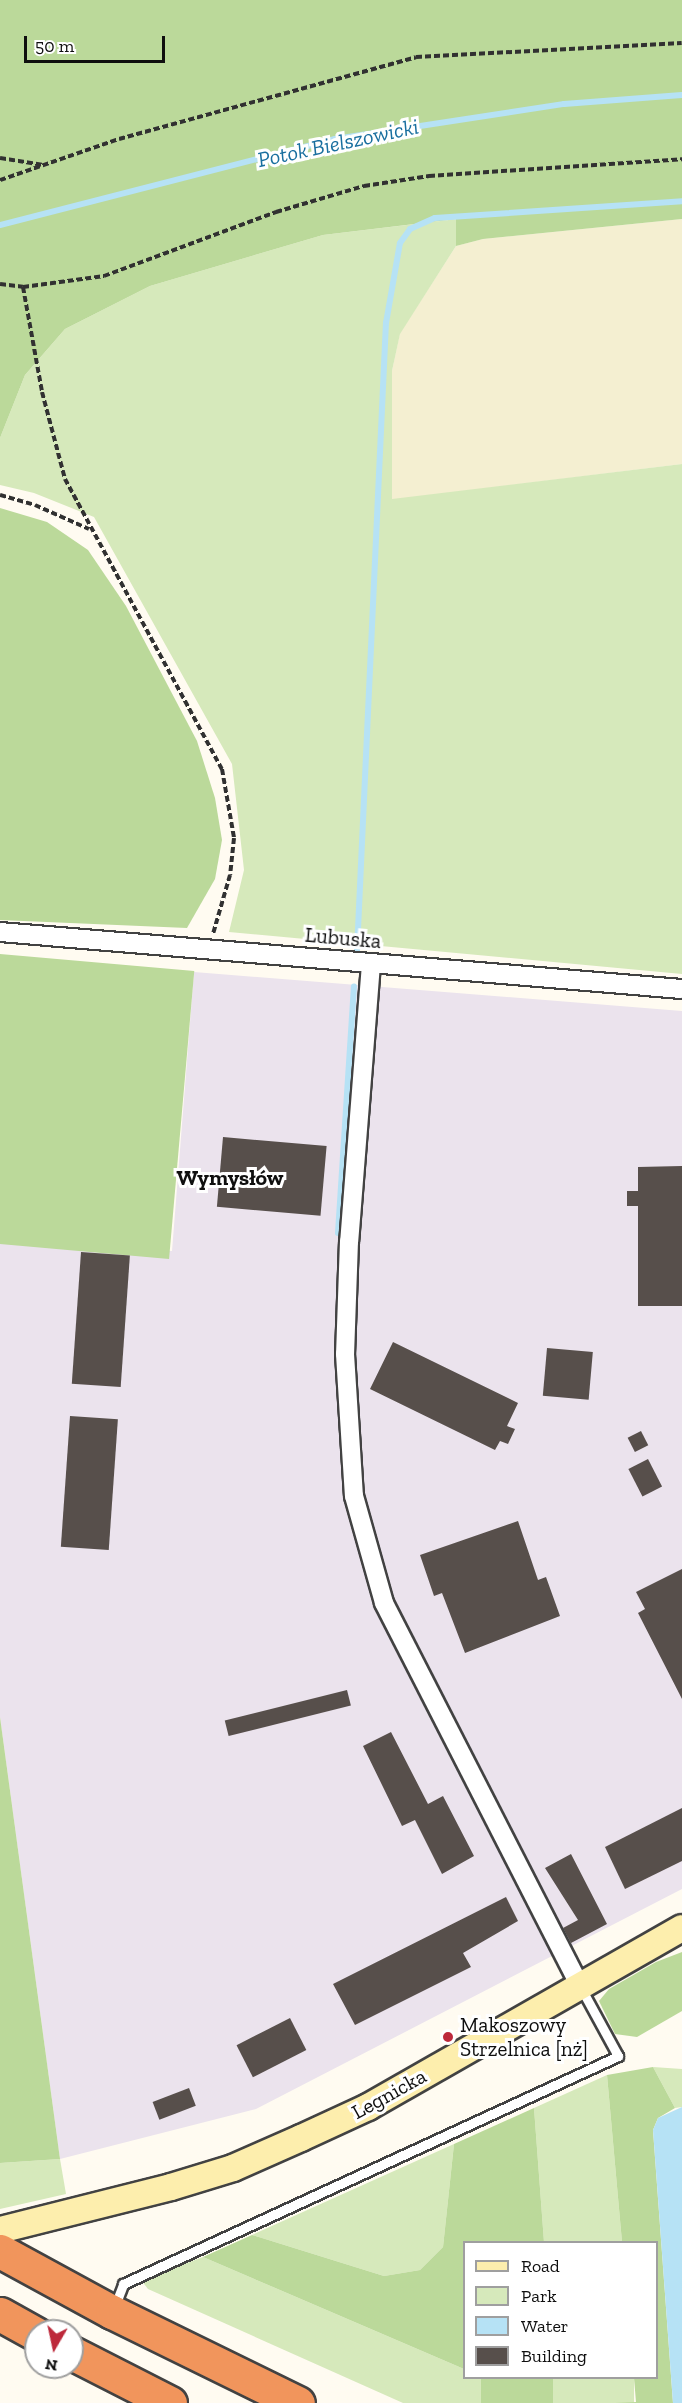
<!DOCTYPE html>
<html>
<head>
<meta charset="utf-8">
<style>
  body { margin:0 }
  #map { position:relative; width:682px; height:2403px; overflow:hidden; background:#fffbf1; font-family:"Zilla Slab",serif }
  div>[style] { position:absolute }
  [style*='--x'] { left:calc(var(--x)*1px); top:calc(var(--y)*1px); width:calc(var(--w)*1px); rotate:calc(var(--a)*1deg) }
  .industrial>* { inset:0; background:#ebe3ed }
  .farmland>* { inset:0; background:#f4efd1 }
  .green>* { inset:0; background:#d6e9bb; transform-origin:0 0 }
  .forest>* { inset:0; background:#bbd99a; transform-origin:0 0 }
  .water>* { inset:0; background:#b6e2f5 }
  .stream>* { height:6px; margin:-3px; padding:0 3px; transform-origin:3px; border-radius:3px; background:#b6e2f5 }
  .building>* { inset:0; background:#574f4b; transform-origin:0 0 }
  .path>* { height:4px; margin-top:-2px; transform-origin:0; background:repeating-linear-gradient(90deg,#313131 0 6px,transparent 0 9px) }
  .roads { filter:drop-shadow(2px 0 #424242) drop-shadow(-2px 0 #424242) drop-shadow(0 2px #424242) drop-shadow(0 -2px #424242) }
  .lane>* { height:9px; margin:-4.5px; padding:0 4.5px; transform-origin:4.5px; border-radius:4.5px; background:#fff }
  .street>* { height:18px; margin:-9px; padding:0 9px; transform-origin:9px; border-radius:9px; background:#fff }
  .secondary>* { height:26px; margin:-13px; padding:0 13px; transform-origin:13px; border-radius:13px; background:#fdeead }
  .highway>* { height:33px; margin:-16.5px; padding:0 16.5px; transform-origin:16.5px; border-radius:16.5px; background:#f1955c }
  .dots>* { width:16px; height:16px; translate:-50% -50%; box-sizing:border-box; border:3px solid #fff; border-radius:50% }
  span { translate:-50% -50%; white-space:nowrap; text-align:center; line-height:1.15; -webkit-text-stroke:6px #fff; paint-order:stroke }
  .street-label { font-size:21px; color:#0f0f0f }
  .poi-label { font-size:21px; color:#0f0f0f }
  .left { translate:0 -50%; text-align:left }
  .water-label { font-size:22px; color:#196f9f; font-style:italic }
  .neighbourhood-label { font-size:22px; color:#0f0f0f; font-weight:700 }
  .legend { position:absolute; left:463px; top:2241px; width:195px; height:138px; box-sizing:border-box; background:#fff; border:2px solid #9f9f9f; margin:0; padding:8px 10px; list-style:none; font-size:18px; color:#0f0f0f }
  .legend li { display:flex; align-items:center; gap:12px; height:30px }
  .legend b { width:30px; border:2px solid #9f9f9f }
  .north { position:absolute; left:24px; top:2319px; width:60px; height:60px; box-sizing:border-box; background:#fff; border:2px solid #9f9f9f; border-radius:50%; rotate:189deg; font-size:16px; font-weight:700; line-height:24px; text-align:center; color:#0f0f0f }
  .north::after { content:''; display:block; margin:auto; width:21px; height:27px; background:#bd293b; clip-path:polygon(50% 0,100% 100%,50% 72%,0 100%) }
  .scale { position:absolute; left:24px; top:36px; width:141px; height:27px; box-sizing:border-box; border:3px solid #0f0f0f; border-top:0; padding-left:8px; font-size:18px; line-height:21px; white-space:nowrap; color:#0f0f0f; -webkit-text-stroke:4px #fff; paint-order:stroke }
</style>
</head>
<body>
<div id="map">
  <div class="industrial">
    <div style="clip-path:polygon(194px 972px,682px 1011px,682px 1889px,256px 2109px,60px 2159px,0 1717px,0 1243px,172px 1251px)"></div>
  </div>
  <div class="farmland">
    <div style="clip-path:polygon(682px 219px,682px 464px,392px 500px,392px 371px,400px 333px,456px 246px,483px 239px)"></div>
  </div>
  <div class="green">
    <div style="clip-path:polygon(457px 219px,456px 246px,400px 334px,392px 371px,392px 499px,682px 464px,682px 974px,229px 932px,244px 870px,232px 764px,94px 517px,34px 493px,0 485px,0 438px,25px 375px,65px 329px,150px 286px,323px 235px)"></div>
    <div style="clip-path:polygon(653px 2067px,682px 2069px,682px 2107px,675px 2108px)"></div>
    <div style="clip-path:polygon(607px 2075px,622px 2242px,544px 2242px,534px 2108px)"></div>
    <div style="clip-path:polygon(454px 2144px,443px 2247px,420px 2270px,384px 2276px,252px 2235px)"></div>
    <div style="clip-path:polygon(60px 2159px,66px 2194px,0 2209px,0 2163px)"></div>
    <div style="clip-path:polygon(203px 2257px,464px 2369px,464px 2378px,481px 2378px,484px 2403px,403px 2403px,148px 2289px,141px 2280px)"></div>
    <div style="left:553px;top:2378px;width:81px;height:25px"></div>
  </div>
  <div class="forest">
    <div style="clip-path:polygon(0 0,682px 0,682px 219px,483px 239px,456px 246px,456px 219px,323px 235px,150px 286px,65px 329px,25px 375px,0 438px)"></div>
    <div style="clip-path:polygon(0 508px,47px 522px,88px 550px,126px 606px,197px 741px,215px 798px,222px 840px,215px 879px,187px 928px,0 920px)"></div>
    <div style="left:0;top:954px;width:195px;height:289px;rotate:5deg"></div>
    <div style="clip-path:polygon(0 1717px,60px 2159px,0 2163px)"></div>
    <div style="clip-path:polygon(682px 1952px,682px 2011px,637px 2037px,615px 2034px,599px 2001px,609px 1989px,656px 1962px)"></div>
    <div style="clip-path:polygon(653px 2067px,675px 2108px,658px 2118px,653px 2130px,673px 2403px,615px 2403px,636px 2402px,634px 2378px,656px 2378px,656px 2242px,622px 2242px,607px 2075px)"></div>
    <div style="clip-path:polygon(534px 2108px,544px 2242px,464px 2242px,464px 2369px,203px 2257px,252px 2235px,384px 2276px,420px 2270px,443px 2247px,454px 2144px)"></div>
    <div style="left:481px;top:2378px;width:72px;height:25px"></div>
  </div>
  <div class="water">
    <div style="clip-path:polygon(682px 2107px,682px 2403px,673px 2403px,653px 2130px,658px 2118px)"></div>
  </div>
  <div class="stream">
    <div style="--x:0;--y:225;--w:346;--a:-14.4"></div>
    <div style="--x:335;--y:139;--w:232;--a:-8.7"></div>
    <div style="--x:564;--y:104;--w:118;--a:-4.4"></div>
    <div style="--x:357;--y:951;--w:629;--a:-87.36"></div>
    <div style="--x:386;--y:323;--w:81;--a:-80.1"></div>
    <div style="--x:400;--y:243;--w:17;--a:-54"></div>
    <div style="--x:410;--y:229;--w:27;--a:-24"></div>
    <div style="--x:435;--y:218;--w:248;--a:-3.9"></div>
    <div style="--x:338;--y:1233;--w:247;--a:-86.3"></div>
  </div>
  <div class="building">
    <div style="left:223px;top:1137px;width:104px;height:70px;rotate:5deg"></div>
    <div style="clip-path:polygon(682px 1166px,682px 1306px,638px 1306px,638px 1206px,627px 1206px,627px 1191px,638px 1191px,638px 1167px)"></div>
    <div style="left:81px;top:1252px;width:49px;height:132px;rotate:4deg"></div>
    <div style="clip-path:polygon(393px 1342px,518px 1403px,507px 1426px,515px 1429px,508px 1444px,500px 1441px,495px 1450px,370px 1389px)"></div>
    <div style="left:547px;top:1348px;width:46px;height:48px;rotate:5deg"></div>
    <div style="left:70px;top:1416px;width:48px;height:131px;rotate:4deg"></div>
    <div style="left:641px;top:1431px;width:16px;height:15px;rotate:63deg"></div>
    <div style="left:648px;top:1459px;width:31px;height:22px;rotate:63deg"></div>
    <div style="clip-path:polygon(518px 1521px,538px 1580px,546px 1577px,560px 1616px,465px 1653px,442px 1593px,434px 1596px,420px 1555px)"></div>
    <div style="clip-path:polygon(682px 1569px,682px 1699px,638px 1613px,645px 1609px,636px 1592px)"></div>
    <div style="left:347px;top:1690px;width:16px;height:126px;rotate:76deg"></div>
    <div style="clip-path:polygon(391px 1732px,428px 1804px,443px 1796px,474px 1856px,442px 1874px,415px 1820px,402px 1826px,363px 1746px)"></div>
    <div style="clip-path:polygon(682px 1808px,682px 1861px,625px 1889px,605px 1847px)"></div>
    <div style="clip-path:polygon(571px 1854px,607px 1924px,571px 1943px,563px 1928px,578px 1920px,545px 1868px)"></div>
    <div style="clip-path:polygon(506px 1897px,518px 1921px,463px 1953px,471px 1967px,355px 2025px,333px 1984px)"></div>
    <div style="left:290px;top:2018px;width:36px;height:60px;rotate:63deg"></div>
    <div style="left:189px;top:2088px;width:19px;height:39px;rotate:69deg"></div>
  </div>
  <div class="path">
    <div style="--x:0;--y:158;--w:44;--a:9.2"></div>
    <div style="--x:0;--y:180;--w:126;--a:-19"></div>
    <div style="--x:119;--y:139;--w:308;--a:-15.4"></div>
    <div style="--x:416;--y:57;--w:266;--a:-3"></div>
    <div style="--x:0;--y:284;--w:23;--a:7"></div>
    <div style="--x:23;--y:287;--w:82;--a:-7.7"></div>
    <div style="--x:104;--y:276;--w:184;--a:-20.4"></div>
    <div style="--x:276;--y:212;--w:92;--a:-16.5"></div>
    <div style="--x:364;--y:186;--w:66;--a:-8.7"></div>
    <div style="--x:429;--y:176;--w:254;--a:-3.8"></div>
    <div style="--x:23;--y:287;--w:107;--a:79.7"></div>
    <div style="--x:42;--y:392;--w:90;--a:75.2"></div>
    <div style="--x:65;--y:479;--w:330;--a:61.6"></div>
    <div style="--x:222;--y:769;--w:70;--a:80.1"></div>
    <div style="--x:234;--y:838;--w:37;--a:96"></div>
    <div style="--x:230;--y:875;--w:61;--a:106.1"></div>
    <div style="--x:0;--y:495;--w:36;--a:16"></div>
    <div style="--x:35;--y:505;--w:59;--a:24"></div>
  </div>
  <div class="roads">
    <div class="lane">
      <div style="--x:114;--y:2308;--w:26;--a:-69"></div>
      <div style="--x:123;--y:2284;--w:545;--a:-24.73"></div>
      <div style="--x:618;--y:2056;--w:77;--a:-118.6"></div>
    </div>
    <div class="street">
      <div style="--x:0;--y:932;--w:684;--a:4.78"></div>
      <div style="--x:371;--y:964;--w:278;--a:94.5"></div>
      <div style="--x:349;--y:1241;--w:113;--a:92"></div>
      <div style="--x:345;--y:1354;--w:142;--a:86.4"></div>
      <div style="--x:354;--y:1496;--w:111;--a:74.3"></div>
      <div style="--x:384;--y:1603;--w:430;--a:62.9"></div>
    </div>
    <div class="secondary">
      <div style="--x:0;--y:2230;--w:176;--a:-14.1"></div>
      <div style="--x:171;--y:2187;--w:65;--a:-17"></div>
      <div style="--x:233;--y:2168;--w:74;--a:-23.8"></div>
      <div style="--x:301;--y:2138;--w:74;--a:-24.8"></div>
      <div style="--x:368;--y:2107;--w:361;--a:-29.7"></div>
    </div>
    <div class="highway">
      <div style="--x:0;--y:2251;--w:128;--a:28.6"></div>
      <div style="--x:112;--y:2312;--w:207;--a:26.1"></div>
      <div style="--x:0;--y:2314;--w:41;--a:29.1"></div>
      <div style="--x:72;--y:2353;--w:110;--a:27"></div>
    </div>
  </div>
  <div class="dots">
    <div style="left:448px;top:2037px;background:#bd293b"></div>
  </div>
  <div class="street-label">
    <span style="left:343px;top:938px;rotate:5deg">Lubuska</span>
    <span style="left:389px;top:2094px;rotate:-29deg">Legnicka</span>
  </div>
  <div class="poi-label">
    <span class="left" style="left:460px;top:2037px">Makoszowy<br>Strzelnica [nż]</span>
  </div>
  <div class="water-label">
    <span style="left:338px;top:143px;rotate:-12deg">Potok Bielszowicki</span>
  </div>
  <div class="neighbourhood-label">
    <span style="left:230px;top:1178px">Wymysłów</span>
  </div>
  <ul class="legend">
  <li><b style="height:8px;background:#fdeead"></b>Road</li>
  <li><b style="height:16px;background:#d6e9bb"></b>Park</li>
  <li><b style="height:16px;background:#b6e2f5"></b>Water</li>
  <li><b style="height:16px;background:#574f4b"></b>Building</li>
  </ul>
  <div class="north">N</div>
  <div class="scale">50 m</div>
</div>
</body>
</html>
